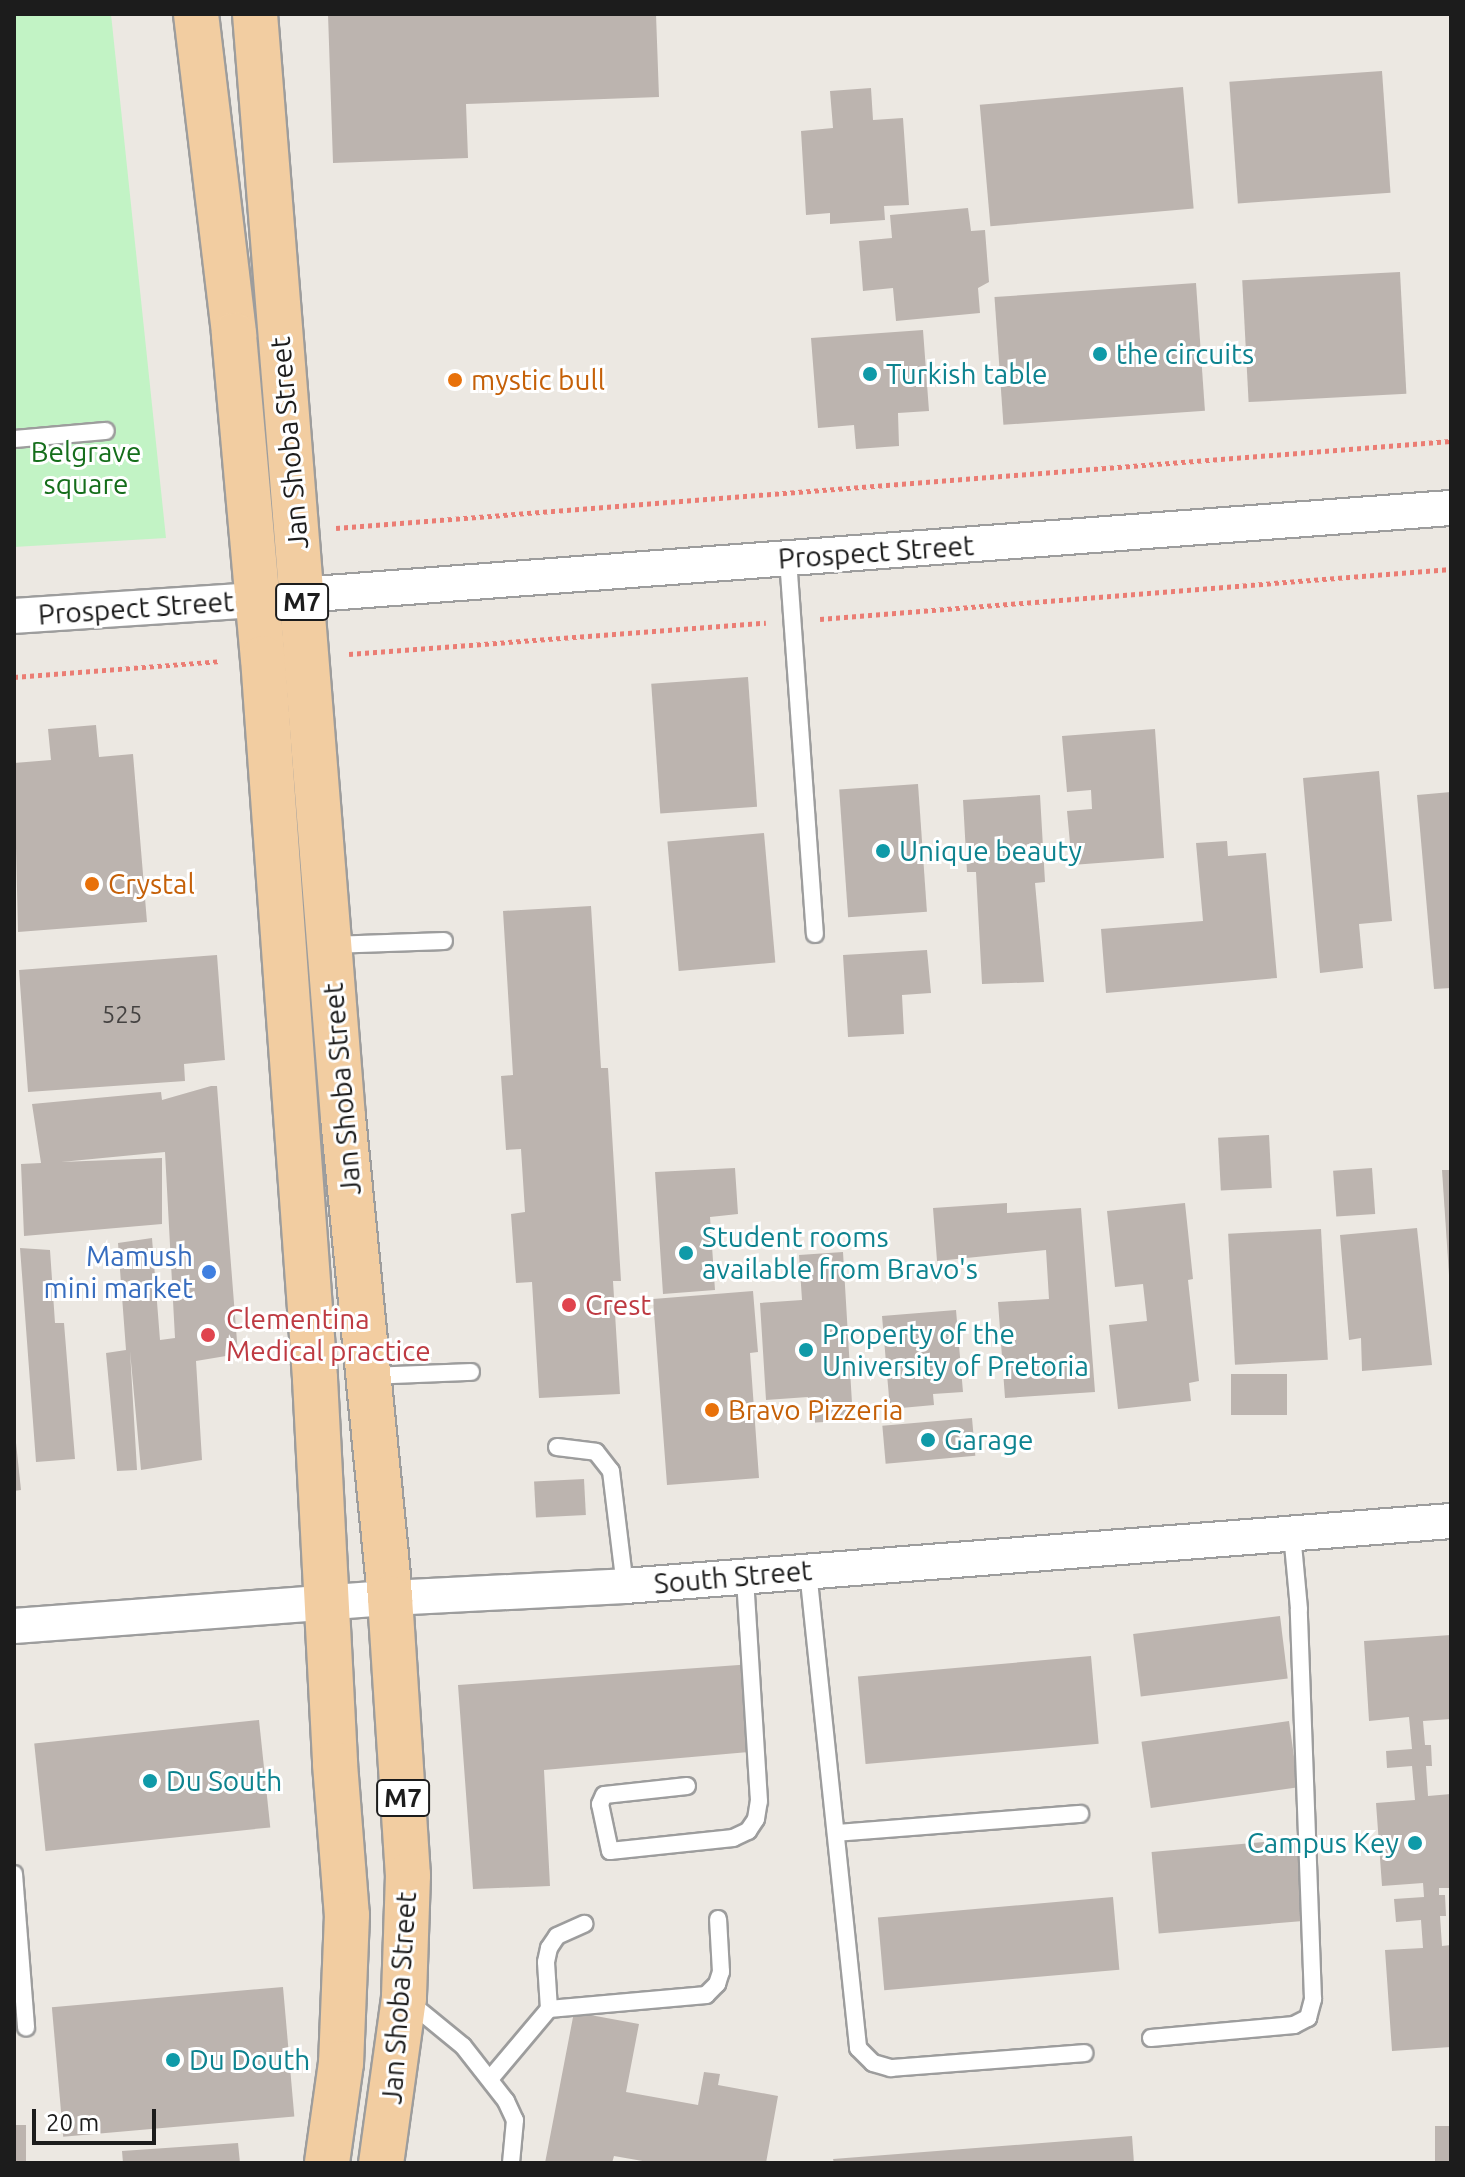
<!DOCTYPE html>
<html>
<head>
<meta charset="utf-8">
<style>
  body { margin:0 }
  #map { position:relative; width:1465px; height:2177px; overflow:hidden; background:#ece8e2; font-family:Ubuntu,sans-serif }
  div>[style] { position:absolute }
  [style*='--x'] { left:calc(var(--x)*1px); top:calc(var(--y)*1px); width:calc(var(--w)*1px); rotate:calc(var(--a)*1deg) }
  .park>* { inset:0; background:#c2f3c5 }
  .building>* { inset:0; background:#bcb4af; transform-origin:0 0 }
  .path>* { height:5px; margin-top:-2.5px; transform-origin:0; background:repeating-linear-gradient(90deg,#eb7d74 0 4px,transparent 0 8px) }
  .roads { filter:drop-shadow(2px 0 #9d9d9d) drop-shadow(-2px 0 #9d9d9d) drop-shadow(0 2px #9d9d9d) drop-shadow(0 -2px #9d9d9d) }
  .service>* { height:16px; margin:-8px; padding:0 8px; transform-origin:8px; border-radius:8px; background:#fff }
  .minor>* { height:34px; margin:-17px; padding:0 17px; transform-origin:17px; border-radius:17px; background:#fff }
  .primary>* { height:44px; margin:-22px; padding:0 22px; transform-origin:22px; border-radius:22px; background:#f2cda1 }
  .dots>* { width:22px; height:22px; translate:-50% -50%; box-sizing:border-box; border:4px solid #fff; border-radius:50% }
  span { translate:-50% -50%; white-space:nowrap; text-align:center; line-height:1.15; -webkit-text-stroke:6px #fff; paint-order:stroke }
  .number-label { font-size:24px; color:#444241 }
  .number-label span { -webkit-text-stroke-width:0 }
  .shield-label span { padding:2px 6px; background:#fff; border:2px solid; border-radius:6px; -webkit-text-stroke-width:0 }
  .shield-label { font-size:26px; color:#1c1c1c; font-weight:700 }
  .culture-label { font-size:28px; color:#0d838f }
  .left { translate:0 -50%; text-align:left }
  .right { translate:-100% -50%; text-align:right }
  .food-label { font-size:28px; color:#c56008 }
  .street-label { font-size:28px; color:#1c1c1c }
  .park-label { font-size:28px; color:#156e1b }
  .shop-label { font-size:28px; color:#366cbe }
  .health-label { font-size:28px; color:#be3a42 }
  .frame { position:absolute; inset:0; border:16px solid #1c1c1c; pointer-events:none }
  .scale { position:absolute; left:32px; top:2109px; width:124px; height:36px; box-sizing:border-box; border:4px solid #1c1c1c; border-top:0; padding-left:10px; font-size:24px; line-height:28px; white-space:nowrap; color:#1c1c1c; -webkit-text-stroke:6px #fff; paint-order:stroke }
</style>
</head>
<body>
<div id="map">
  <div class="park">
    <div style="clip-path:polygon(14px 14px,111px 14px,166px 538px,14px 547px)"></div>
  </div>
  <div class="building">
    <div style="clip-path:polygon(328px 14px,656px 14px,659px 97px,466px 104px,468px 158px,333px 163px)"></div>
    <div style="left:1382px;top:71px;width:122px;height:153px;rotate:86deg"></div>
    <div style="left:1183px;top:87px;width:122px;height:204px;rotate:85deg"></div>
    <div style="clip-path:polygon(871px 88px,873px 120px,903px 118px,909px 205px,884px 206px,885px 220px,830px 224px,830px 213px,806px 215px,801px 131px,833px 128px,830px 91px)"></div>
    <div style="clip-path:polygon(968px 208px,971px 231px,985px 230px,989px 282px,978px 288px,980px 313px,896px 321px,893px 288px,863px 291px,859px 241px,892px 238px,890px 215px)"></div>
    <div style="left:1400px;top:272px;width:122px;height:158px;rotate:87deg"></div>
    <div style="left:1196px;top:283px;width:128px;height:202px;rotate:86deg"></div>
    <div style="clip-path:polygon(923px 330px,929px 411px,898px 413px,899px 446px,856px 449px,854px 425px,818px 428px,811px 338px)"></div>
    <div style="left:748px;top:677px;width:130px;height:97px;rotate:86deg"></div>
    <div style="clip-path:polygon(96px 725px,99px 757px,133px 754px,147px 922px,18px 932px,14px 763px,51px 760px,48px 729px)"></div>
    <div style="clip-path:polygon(1155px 729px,1164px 858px,1072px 865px,1067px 811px,1092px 809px,1091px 790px,1067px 792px,1062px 736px)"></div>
    <div style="clip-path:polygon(1379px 771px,1392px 921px,1359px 924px,1363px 968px,1320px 973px,1303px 778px)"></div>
    <div style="left:918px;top:784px;width:128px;height:79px;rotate:86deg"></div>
    <div style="clip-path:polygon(1451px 792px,1451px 988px,1434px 989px,1417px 795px)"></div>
    <div style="clip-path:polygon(1040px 795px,1045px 882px,1035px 883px,1044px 982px,982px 984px,976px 872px,967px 872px,963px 800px)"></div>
    <div style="left:764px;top:833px;width:130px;height:97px;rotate:85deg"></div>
    <div style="clip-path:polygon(1227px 841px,1228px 856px,1266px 853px,1277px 978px,1106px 993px,1101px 929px,1203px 921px,1196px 843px)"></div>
    <div style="clip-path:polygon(591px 906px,601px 1068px,608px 1068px,621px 1281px,613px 1281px,620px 1394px,539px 1398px,532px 1282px,516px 1283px,511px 1214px,525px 1212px,521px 1149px,506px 1150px,501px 1076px,513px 1075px,503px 911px)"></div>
    <div style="clip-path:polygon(927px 950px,931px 993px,902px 995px,904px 1034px,848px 1037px,843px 955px)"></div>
    <div style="clip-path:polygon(217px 955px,225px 1060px,184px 1064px,185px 1081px,28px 1092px,19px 970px)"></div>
    <div style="clip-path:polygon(211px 1086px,217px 1086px,238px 1354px,196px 1361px,202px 1460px,141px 1470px,130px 1351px,137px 1470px,117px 1471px,106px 1353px,126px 1350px,118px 1243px,152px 1238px,160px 1340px,175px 1338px,165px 1152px,61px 1162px,162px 1158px,162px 1224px,24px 1236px,21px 1164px,41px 1163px,32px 1104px,161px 1092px,162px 1100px)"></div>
    <div style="left:1269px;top:1135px;width:53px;height:51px;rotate:87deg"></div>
    <div style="clip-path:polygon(735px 1168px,738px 1214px,710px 1217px,715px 1290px,663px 1294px,655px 1172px)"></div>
    <div style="left:1372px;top:1168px;width:46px;height:39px;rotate:86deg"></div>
    <div style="clip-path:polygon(1442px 1170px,1451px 1170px,1451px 1275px,1449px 1275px)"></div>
    <div style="clip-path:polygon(1007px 1203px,1007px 1213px,1081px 1208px,1095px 1392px,1005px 1398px,998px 1302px,1049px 1299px,1046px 1250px,937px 1261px,933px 1208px)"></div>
    <div style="clip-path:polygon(1185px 1203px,1193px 1279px,1188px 1280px,1199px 1381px,1189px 1383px,1191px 1401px,1118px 1409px,1109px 1325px,1147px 1321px,1143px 1284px,1115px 1287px,1107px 1211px)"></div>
    <div style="clip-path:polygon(1417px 1228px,1432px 1365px,1362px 1371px,1361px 1338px,1349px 1340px,1340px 1235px)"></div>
    <div style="left:1321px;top:1229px;width:131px;height:93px;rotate:87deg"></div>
    <div style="clip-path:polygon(20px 1248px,50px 1250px,55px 1323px,64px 1323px,75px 1459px,36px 1462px)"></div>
    <div style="clip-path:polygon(843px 1252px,853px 1420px,809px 1423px,808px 1397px,766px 1400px,760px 1303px,802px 1300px,799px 1255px)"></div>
    <div style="clip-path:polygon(753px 1291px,758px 1352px,750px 1353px,759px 1478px,667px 1485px,653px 1299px)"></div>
    <div style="clip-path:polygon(956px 1310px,963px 1392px,933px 1394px,934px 1405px,890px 1409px,882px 1316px)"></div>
    <div style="left:1231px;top:1374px;width:56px;height:41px"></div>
    <div style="left:972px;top:1418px;width:38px;height:90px;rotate:85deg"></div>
    <div style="clip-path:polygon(14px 1424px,21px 1490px,14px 1491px)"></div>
    <div style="left:584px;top:1479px;width:36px;height:50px;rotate:87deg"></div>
    <div style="left:1280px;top:1616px;width:63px;height:148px;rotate:83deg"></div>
    <div style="clip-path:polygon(1451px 1635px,1451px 1719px,1423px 1721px,1425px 1745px,1431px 1745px,1432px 1766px,1426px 1766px,1428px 1796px,1451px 1794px,1451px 1888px,1439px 1888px,1439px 1895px,1445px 1895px,1446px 1916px,1440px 1916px,1442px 1946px,1451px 1945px,1451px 2047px,1392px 2051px,1385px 1950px,1423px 1948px,1421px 1920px,1396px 1922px,1394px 1899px,1424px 1897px,1423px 1883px,1382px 1886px,1376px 1803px,1415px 1800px,1412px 1766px,1387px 1768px,1386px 1751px,1412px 1749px,1409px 1717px,1369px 1721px,1364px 1641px)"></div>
    <div style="left:1091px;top:1656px;width:88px;height:234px;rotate:85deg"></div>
    <div style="clip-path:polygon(753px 1664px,760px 1751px,544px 1770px,550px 1886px,473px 1889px,458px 1685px)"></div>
    <div style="left:259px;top:1720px;width:108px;height:226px;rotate:84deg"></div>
    <div style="left:1289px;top:1721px;width:67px;height:149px;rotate:82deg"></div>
    <div style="left:1299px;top:1839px;width:82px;height:148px;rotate:85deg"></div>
    <div style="left:1113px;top:1897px;width:73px;height:236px;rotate:85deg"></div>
    <div style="left:283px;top:1987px;width:130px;height:232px;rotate:85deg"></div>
    <div style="clip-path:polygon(574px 2012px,639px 2024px,626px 2092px,698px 2105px,704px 2072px,720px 2074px,718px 2085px,778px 2096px,766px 2163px,654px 2163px,614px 2156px,612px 2163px,545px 2163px)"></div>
    <div style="left:14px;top:2125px;width:12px;height:38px"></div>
    <div style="left:1435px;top:2126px;width:16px;height:37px"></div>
    <div style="clip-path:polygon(1132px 2136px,1134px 2163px,834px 2163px,833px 2159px)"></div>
    <div style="clip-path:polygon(238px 2143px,240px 2163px,123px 2163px,122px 2151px)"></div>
  </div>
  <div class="path">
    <div style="--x:336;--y:528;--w:1118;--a:-4.46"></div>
    <div style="--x:820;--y:619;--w:633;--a:-4.53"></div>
    <div style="--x:349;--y:654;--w:418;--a:-4.3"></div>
    <div style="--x:14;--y:677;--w:207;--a:-4.4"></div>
  </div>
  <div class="roads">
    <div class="service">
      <div style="--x:14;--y:439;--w:92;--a:-5"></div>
      <div style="--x:788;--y:559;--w:376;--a:85.9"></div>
      <div style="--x:331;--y:945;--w:113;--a:-2"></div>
      <div style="--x:370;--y:1376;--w:101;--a:-2.3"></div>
      <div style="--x:557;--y:1447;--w:39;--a:7"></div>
      <div style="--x:596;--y:1452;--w:24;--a:52"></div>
      <div style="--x:611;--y:1471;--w:116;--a:83.1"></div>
      <div style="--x:808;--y:1571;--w:480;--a:84"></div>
      <div style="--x:858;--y:2048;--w:21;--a:45"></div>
      <div style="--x:873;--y:2063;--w:19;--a:16"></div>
      <div style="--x:891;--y:2068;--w:194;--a:-4.4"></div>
      <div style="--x:687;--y:1786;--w:83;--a:173.8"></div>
      <div style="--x:604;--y:1795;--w:10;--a:114"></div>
      <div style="--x:600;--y:1804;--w:48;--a:78"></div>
      <div style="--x:610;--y:1851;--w:124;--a:-6"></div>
      <div style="--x:733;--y:1838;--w:17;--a:-25"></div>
      <div style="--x:748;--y:1831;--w:14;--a:-56"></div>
      <div style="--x:756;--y:1819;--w:18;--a:-81"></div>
      <div style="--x:759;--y:1801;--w:224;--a:-93.6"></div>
      <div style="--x:836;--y:1833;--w:245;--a:-4.5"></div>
      <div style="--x:14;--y:1874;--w:154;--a:85.5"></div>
      <div style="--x:408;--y:2001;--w:71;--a:39.3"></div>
      <div style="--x:463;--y:2046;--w:70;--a:52"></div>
      <div style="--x:506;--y:2101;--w:21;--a:65"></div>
      <div style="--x:515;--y:2120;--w:43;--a:95.3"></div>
      <div style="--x:549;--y:2009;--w:47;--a:-93.7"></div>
      <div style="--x:546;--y:1962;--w:14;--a:-78"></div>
      <div style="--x:549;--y:1948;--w:14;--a:-56"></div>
      <div style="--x:557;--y:1936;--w:30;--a:-24"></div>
      <div style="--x:1151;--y:2038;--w:144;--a:-5.2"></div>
      <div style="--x:1294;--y:2025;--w:16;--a:-27"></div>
      <div style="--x:1308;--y:2018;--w:20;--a:-75"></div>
      <div style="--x:1313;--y:1999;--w:390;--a:-92.1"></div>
      <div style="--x:1299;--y:1609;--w:75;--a:-95.3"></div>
      <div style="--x:490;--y:2079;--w:92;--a:-49.9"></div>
      <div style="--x:549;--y:2009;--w:158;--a:-5.1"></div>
      <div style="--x:706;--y:1995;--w:16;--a:-45"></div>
      <div style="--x:717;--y:1984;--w:13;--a:-72"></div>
      <div style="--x:721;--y:1972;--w:53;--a:-93.2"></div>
    </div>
    <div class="minor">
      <div style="--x:301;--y:595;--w:1153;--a:-4.33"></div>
      <div style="--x:14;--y:616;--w:244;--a:-3.8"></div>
      <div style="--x:14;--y:1626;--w:377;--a:-4.3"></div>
      <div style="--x:390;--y:1598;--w:235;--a:-2.9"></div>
      <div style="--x:625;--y:1586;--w:829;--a:-4.5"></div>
    </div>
    <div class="primary">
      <div style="--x:196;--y:14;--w:323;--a:83.2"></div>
      <div style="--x:234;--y:335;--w:324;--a:84.9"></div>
      <div style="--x:263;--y:658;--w:723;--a:85.87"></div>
      <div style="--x:315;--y:1379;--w:386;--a:87"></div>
      <div style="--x:335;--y:1764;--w:151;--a:85.5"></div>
      <div style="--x:347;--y:1915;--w:148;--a:92.3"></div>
      <div style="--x:341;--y:2063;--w:101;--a:98"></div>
      <div style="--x:255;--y:14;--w:1107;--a:85.44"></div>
      <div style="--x:343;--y:1117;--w:483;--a:84.4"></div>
      <div style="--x:390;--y:1598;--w:278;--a:86.3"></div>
      <div style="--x:408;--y:1875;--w:123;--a:91.9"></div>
      <div style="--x:404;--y:1998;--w:167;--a:97.9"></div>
    </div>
  </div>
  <div class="dots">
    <div style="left:1100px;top:354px;background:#0f9aa8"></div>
    <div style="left:870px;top:374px;background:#0f9aa8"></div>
    <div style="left:455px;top:380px;background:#e8710a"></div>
    <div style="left:883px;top:851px;background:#0f9aa8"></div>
    <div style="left:92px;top:884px;background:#e8710a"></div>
    <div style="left:686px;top:1253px;background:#0f9aa8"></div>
    <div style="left:209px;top:1272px;background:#3f7fe0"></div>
    <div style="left:569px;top:1305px;background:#e0444e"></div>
    <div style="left:208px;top:1335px;background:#e0444e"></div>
    <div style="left:806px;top:1350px;background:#0f9aa8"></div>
    <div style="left:712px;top:1410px;background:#e8710a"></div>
    <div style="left:928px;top:1440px;background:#0f9aa8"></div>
    <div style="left:150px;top:1781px;background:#0f9aa8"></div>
    <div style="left:1415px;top:1843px;background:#0f9aa8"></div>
    <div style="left:173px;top:2060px;background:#0f9aa8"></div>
  </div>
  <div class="number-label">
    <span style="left:122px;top:1015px">525</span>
  </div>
  <div class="shield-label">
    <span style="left:302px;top:602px">M7</span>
    <span style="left:403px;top:1798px">M7</span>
  </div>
  <div class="culture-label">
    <span class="left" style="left:1116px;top:354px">the circuits</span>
    <span class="left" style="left:886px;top:374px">Turkish table</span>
    <span class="left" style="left:899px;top:851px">Unique beauty</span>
    <span class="left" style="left:702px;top:1253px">Student rooms<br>available from Bravo's</span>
    <span class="left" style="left:822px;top:1350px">Property of the<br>University of Pretoria</span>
    <span class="left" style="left:944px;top:1440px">Garage</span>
    <span class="left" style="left:166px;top:1781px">Du South</span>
    <span class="right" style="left:1399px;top:1843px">Campus Key</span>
    <span class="left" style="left:189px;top:2060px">Du Douth</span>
  </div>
  <div class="food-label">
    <span class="left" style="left:471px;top:380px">mystic bull</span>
    <span class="left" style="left:108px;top:884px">Crystal</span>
    <span class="left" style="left:728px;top:1410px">Bravo Pizzeria</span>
  </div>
  <div class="street-label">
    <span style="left:289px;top:443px;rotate:-95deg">Jan Shoba Street</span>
    <span style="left:876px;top:552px;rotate:-4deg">Prospect Street</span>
    <span style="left:136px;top:608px;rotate:-4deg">Prospect Street</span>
    <span style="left:342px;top:1089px;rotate:-95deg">Jan Shoba Street</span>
    <span style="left:733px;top:1577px;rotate:-5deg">South Street</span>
    <span style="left:399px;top:1998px;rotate:-86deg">Jan Shoba Street</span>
  </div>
  <div class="park-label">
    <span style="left:86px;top:468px">Belgrave<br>square</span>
  </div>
  <div class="shop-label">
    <span class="right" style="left:193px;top:1272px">Mamush<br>mini market</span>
  </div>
  <div class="health-label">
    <span class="left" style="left:585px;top:1305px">Crest</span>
    <span class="left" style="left:226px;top:1335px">Clementina<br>Medical practice</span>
  </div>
  <div class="frame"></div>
  <div class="scale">20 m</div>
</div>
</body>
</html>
